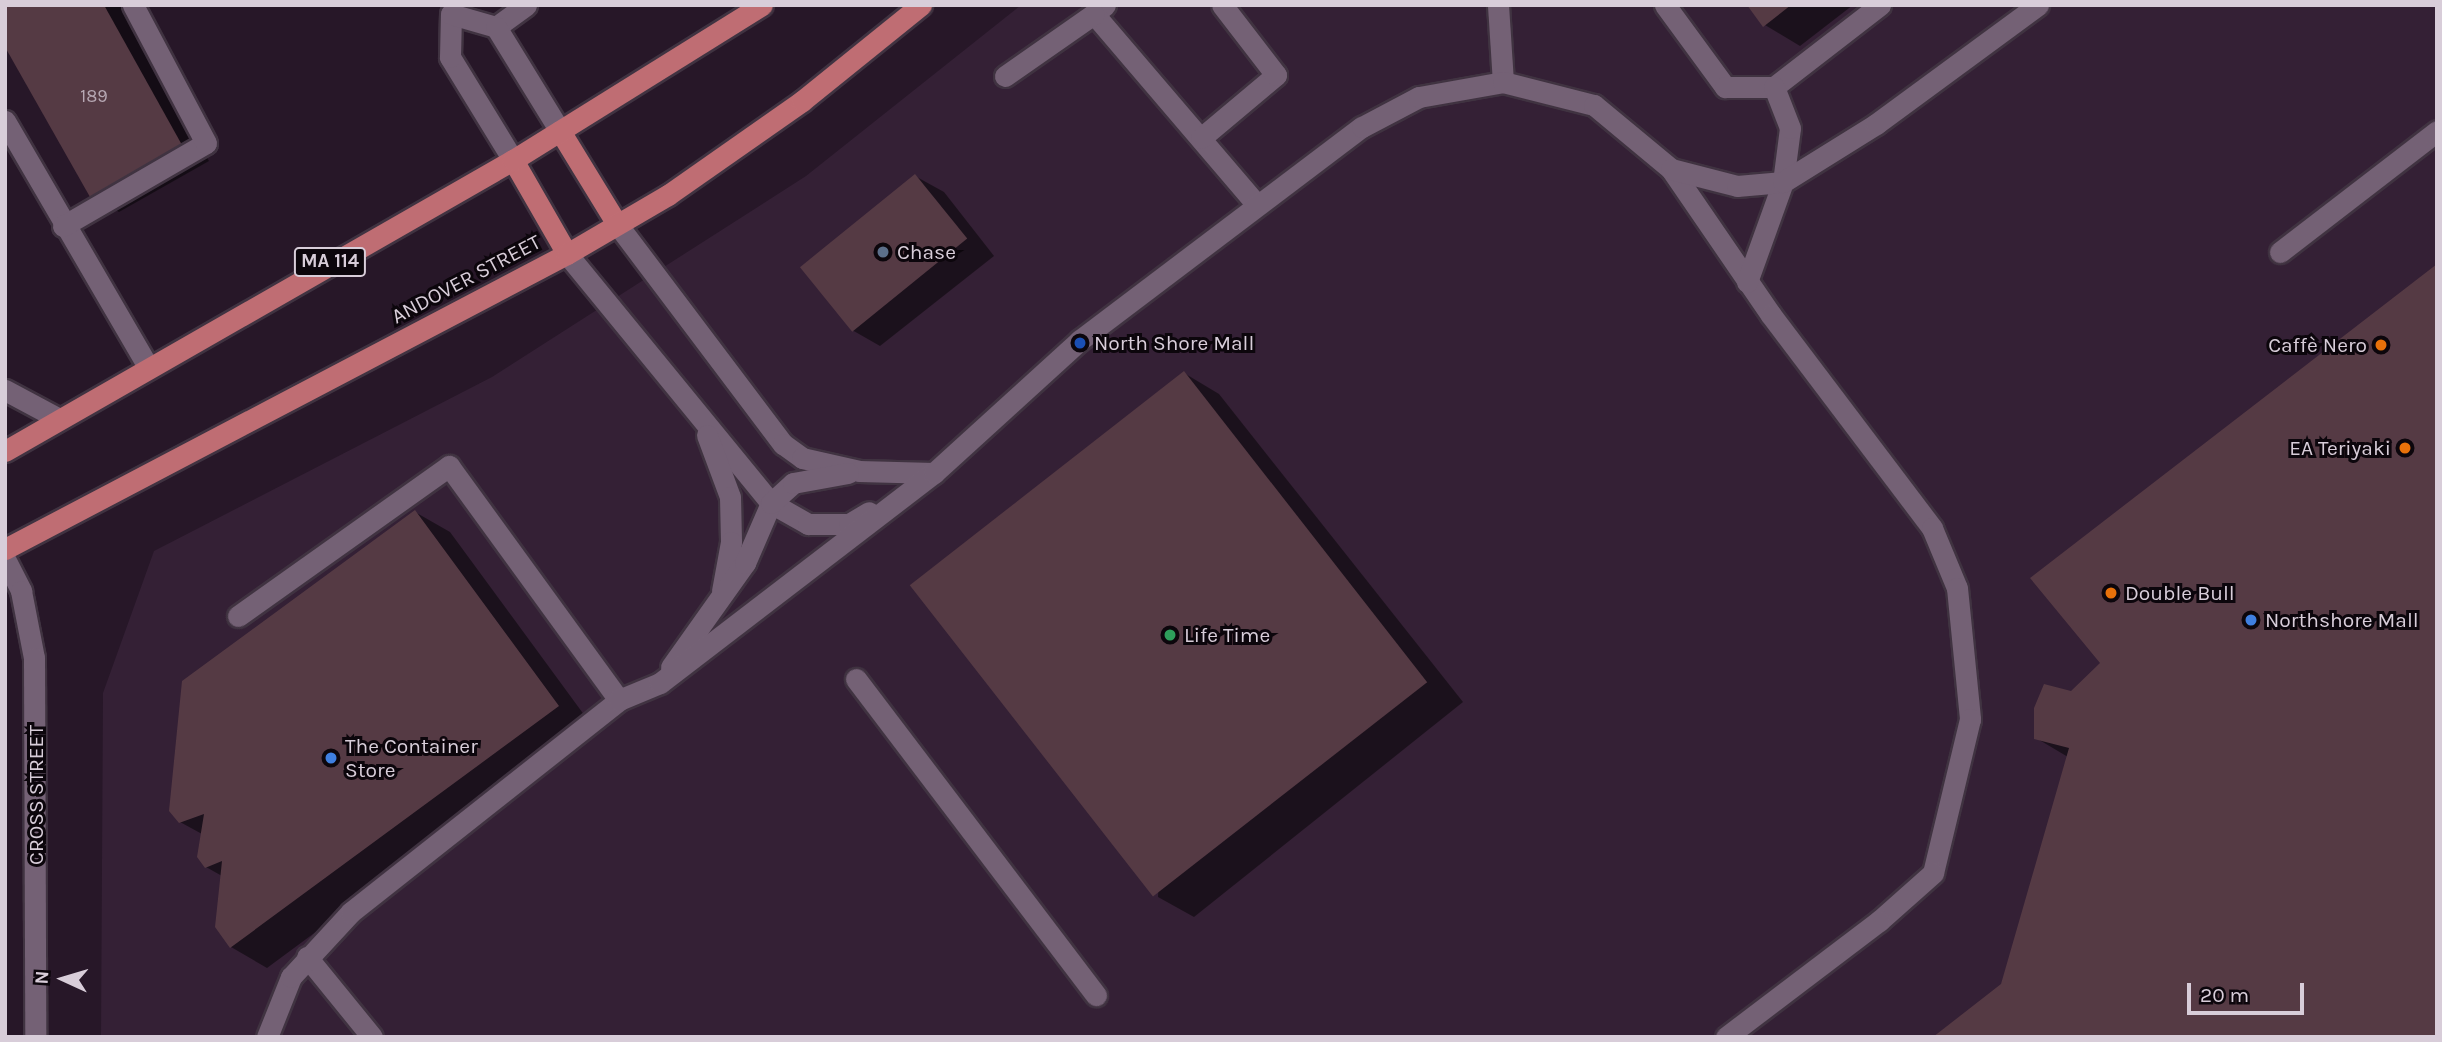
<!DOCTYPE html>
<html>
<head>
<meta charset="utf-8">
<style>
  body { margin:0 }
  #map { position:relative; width:2442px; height:1042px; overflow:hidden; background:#271728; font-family:Karla,sans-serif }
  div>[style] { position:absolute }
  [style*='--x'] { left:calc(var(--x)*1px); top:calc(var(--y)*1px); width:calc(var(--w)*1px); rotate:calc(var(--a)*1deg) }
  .built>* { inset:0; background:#342035 }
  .shadow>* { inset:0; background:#0007 }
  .building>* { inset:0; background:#553a44; transform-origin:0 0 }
  .roads { filter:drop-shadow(2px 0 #403341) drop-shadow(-2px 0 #403341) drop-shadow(0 2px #403341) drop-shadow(0 -2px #403341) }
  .minor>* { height:21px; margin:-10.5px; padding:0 10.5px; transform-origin:10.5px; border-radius:10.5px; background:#746175 }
  .highway>* { height:21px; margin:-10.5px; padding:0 10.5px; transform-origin:10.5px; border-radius:10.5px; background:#bf6d73 }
  .dots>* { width:19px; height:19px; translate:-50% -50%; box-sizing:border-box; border:4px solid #0c060c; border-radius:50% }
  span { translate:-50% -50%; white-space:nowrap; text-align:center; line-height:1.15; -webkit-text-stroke:6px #0c060c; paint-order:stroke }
  .number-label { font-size:18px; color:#b7a8b4 }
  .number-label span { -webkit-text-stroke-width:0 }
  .shield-label span { padding:2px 5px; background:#0c060c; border:2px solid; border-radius:5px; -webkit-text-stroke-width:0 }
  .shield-label { font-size:19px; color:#d8cdd9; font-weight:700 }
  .poi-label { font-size:21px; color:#d8cdd9 }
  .left { translate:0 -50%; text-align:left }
  .right { translate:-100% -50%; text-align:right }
  .street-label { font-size:21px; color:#d8cdd9 }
  .frame { position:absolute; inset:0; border:7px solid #d8cdd9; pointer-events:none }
  .north { position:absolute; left:28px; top:944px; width:70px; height:70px; -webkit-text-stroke:5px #0c060c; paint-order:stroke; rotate:274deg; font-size:19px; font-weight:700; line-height:28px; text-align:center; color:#d8cdd9 }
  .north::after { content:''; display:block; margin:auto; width:24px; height:32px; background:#d8cdd9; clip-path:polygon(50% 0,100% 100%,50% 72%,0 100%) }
  .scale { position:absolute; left:2187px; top:983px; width:117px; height:32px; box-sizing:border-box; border:4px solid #d8cdd9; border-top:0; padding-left:9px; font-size:21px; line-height:24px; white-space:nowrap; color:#d8cdd9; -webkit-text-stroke:5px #0c060c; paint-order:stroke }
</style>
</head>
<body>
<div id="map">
  <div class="built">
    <div style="clip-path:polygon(1021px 5px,2437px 5px,2437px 1037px,101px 1037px,103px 693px,154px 551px,492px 377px,806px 176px)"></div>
  </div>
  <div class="shadow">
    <div style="clip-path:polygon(5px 5px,121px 5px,209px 161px,119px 212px,91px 196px)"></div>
    <div style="clip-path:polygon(1749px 5px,1853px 5px,1800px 46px,1765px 25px)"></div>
    <div style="clip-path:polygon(915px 176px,944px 192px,994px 256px,880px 346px,852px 330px)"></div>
    <div style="clip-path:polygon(1184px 373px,1219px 394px,1463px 702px,1194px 917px,1158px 897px)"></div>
    <div style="clip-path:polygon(415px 512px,450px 532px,593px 727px,267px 968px,231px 947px,217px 927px,222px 876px,206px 867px,202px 834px,180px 822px)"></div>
    <div style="clip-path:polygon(2103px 663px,2003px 985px,2068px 757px,2036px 738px)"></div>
  </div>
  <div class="building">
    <div style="clip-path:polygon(5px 5px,104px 5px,182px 145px,90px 197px,5px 47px)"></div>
    <div style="clip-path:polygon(1747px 5px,1791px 5px,1763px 27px)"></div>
    <div style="left:915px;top:174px;width:83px;height:148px;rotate:51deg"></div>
    <div style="clip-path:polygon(2437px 264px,2437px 1037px,1933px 1037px,2001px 984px,2069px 748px,2034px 739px,2034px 708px,2044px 684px,2071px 691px,2100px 663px,2030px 578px)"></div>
    <div style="left:1184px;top:371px;width:395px;height:348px;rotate:52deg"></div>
    <div style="clip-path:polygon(415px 510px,559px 706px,230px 948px,215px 927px,222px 861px,205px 868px,197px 857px,204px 814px,179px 823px,169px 811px,182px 681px)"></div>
  </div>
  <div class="roads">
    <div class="minor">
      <div style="--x:1105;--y:5;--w:14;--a:141"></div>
      <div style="--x:1094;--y:14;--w:251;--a:49.5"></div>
      <div style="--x:1498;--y:5;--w:77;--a:86.3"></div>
      <div style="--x:1665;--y:5;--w:102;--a:53.8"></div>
      <div style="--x:1725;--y:87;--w:49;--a:0"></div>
      <div style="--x:1774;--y:87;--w:134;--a:-37.7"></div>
      <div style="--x:496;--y:27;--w:37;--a:-36"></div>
      <div style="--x:1005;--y:76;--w:108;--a:-34.9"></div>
      <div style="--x:5;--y:121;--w:285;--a:59.8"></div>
      <div style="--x:1201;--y:138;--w:98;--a:-40"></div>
      <div style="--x:1276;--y:75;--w:88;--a:-127.6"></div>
      <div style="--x:513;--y:160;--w:121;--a:-121.5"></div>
      <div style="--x:450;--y:57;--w:43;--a:-88.7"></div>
      <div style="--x:451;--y:14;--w:47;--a:16.1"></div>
      <div style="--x:496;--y:27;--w:122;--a:58.4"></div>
      <div style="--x:1671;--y:169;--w:177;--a:55.6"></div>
      <div style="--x:1771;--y:315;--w:267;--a:52.9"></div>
      <div style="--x:1932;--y:528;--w:65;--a:67.4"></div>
      <div style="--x:1957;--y:588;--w:132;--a:84.3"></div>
      <div style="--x:1970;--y:719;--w:158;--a:103.5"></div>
      <div style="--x:1933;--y:873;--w:72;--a:138.4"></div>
      <div style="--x:1879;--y:921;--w:192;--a:142.8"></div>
      <div style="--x:617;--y:224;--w:276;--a:53"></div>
      <div style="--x:783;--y:444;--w:24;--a:36"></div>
      <div style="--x:802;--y:458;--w:58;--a:12.8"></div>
      <div style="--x:859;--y:471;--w:75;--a:1.5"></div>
      <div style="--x:63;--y:226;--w:165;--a:-30.1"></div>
      <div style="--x:206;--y:143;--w:156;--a:-117.9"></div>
      <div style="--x:2280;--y:252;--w:198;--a:-37.6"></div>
      <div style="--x:567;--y:254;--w:322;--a:50.7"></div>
      <div style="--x:771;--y:503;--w:43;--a:29.6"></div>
      <div style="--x:808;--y:524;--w:41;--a:0"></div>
      <div style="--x:849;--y:524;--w:23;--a:-31"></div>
      <div style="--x:1747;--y:282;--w:106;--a:-70.2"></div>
      <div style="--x:1783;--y:182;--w:54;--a:-82.6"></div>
      <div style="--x:1790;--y:128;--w:44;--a:-111.3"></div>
      <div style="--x:5;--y:390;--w:61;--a:28.2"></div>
      <div style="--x:707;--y:435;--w:66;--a:69.6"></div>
      <div style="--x:730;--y:497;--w:45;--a:88.7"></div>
      <div style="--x:731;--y:542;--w:50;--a:100.4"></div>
      <div style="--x:5;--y:559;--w:36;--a:63"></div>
      <div style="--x:21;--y:591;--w:68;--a:79"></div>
      <div style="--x:34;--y:658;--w:379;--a:89.8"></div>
      <div style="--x:238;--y:616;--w:259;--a:-35.4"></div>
      <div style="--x:449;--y:466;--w:289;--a:54"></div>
      <div style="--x:671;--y:667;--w:128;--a:-54.6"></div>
      <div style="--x:745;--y:563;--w:65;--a:-66.6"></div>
      <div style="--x:771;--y:503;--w:30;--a:-42"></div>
      <div style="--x:793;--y:483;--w:56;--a:-10.3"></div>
      <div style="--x:856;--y:679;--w:397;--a:52.8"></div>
      <div style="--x:307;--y:957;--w:103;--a:50.9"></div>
      <div style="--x:267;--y:1037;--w:65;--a:-68.2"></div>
      <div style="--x:291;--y:977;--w:88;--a:-47.3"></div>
      <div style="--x:351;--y:912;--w:342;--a:-38.3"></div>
      <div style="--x:619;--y:700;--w:44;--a:-22.5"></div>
      <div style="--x:660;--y:683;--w:345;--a:-37.5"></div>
      <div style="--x:934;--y:473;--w:197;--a:-42.3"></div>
      <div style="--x:1080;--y:340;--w:353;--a:-37.1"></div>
      <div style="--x:1362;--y:127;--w:64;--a:-27.8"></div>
      <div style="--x:1419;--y:97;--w:85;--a:-10.1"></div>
      <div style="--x:1503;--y:82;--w:94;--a:14.2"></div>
      <div style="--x:1594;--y:105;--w:100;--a:39.7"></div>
      <div style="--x:1671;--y:169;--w:68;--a:14.4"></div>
      <div style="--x:1737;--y:186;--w:46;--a:-5"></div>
      <div style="--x:1783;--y:182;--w:110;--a:-31.9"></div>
      <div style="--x:1876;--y:124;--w:201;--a:-36.3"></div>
    </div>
    <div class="highway">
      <div style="--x:560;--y:131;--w:109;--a:58.5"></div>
      <div style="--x:513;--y:160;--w:108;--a:60.1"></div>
      <div style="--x:5;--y:451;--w:585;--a:-29.81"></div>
      <div style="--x:513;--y:160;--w:293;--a:-31.9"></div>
      <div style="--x:5;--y:549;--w:635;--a:-27.7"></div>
      <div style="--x:567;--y:254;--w:117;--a:-30.3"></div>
      <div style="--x:668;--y:195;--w:164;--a:-35"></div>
      <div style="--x:802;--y:101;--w:153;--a:-38.9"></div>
    </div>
  </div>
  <div class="dots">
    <div style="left:883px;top:252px;background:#5c6f8a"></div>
    <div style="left:1080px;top:343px;background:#1a4fb4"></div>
    <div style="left:2381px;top:345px;background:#e8710a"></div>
    <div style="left:2405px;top:448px;background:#e8710a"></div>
    <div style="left:2111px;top:593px;background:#e8710a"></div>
    <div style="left:2251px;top:620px;background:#3f7fe0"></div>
    <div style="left:1170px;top:635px;background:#2e9e5b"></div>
    <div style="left:331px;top:758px;background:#3f7fe0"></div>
  </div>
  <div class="number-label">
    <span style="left:94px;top:96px">189</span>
  </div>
  <div class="shield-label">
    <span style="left:330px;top:262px">MA 114</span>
  </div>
  <div class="poi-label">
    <span class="left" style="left:897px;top:252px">Chase</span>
    <span class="left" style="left:1094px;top:343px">North Shore Mall</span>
    <span class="right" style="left:2367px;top:345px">Caffè Nero</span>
    <span class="right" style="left:2391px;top:448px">EA Teriyaki</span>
    <span class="left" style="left:2125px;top:593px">Double Bull</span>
    <span class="left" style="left:2265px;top:620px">Northshore Mall</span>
    <span class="left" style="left:1184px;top:635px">Life Time</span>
    <span class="left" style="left:345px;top:758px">The Container<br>Store</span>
  </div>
  <div class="street-label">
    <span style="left:466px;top:279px;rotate:-28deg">ANDOVER STREET</span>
    <span style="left:36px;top:795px;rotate:-90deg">CROSS STREET</span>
  </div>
  <div class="frame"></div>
  <div class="north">N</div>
  <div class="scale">20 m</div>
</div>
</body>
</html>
